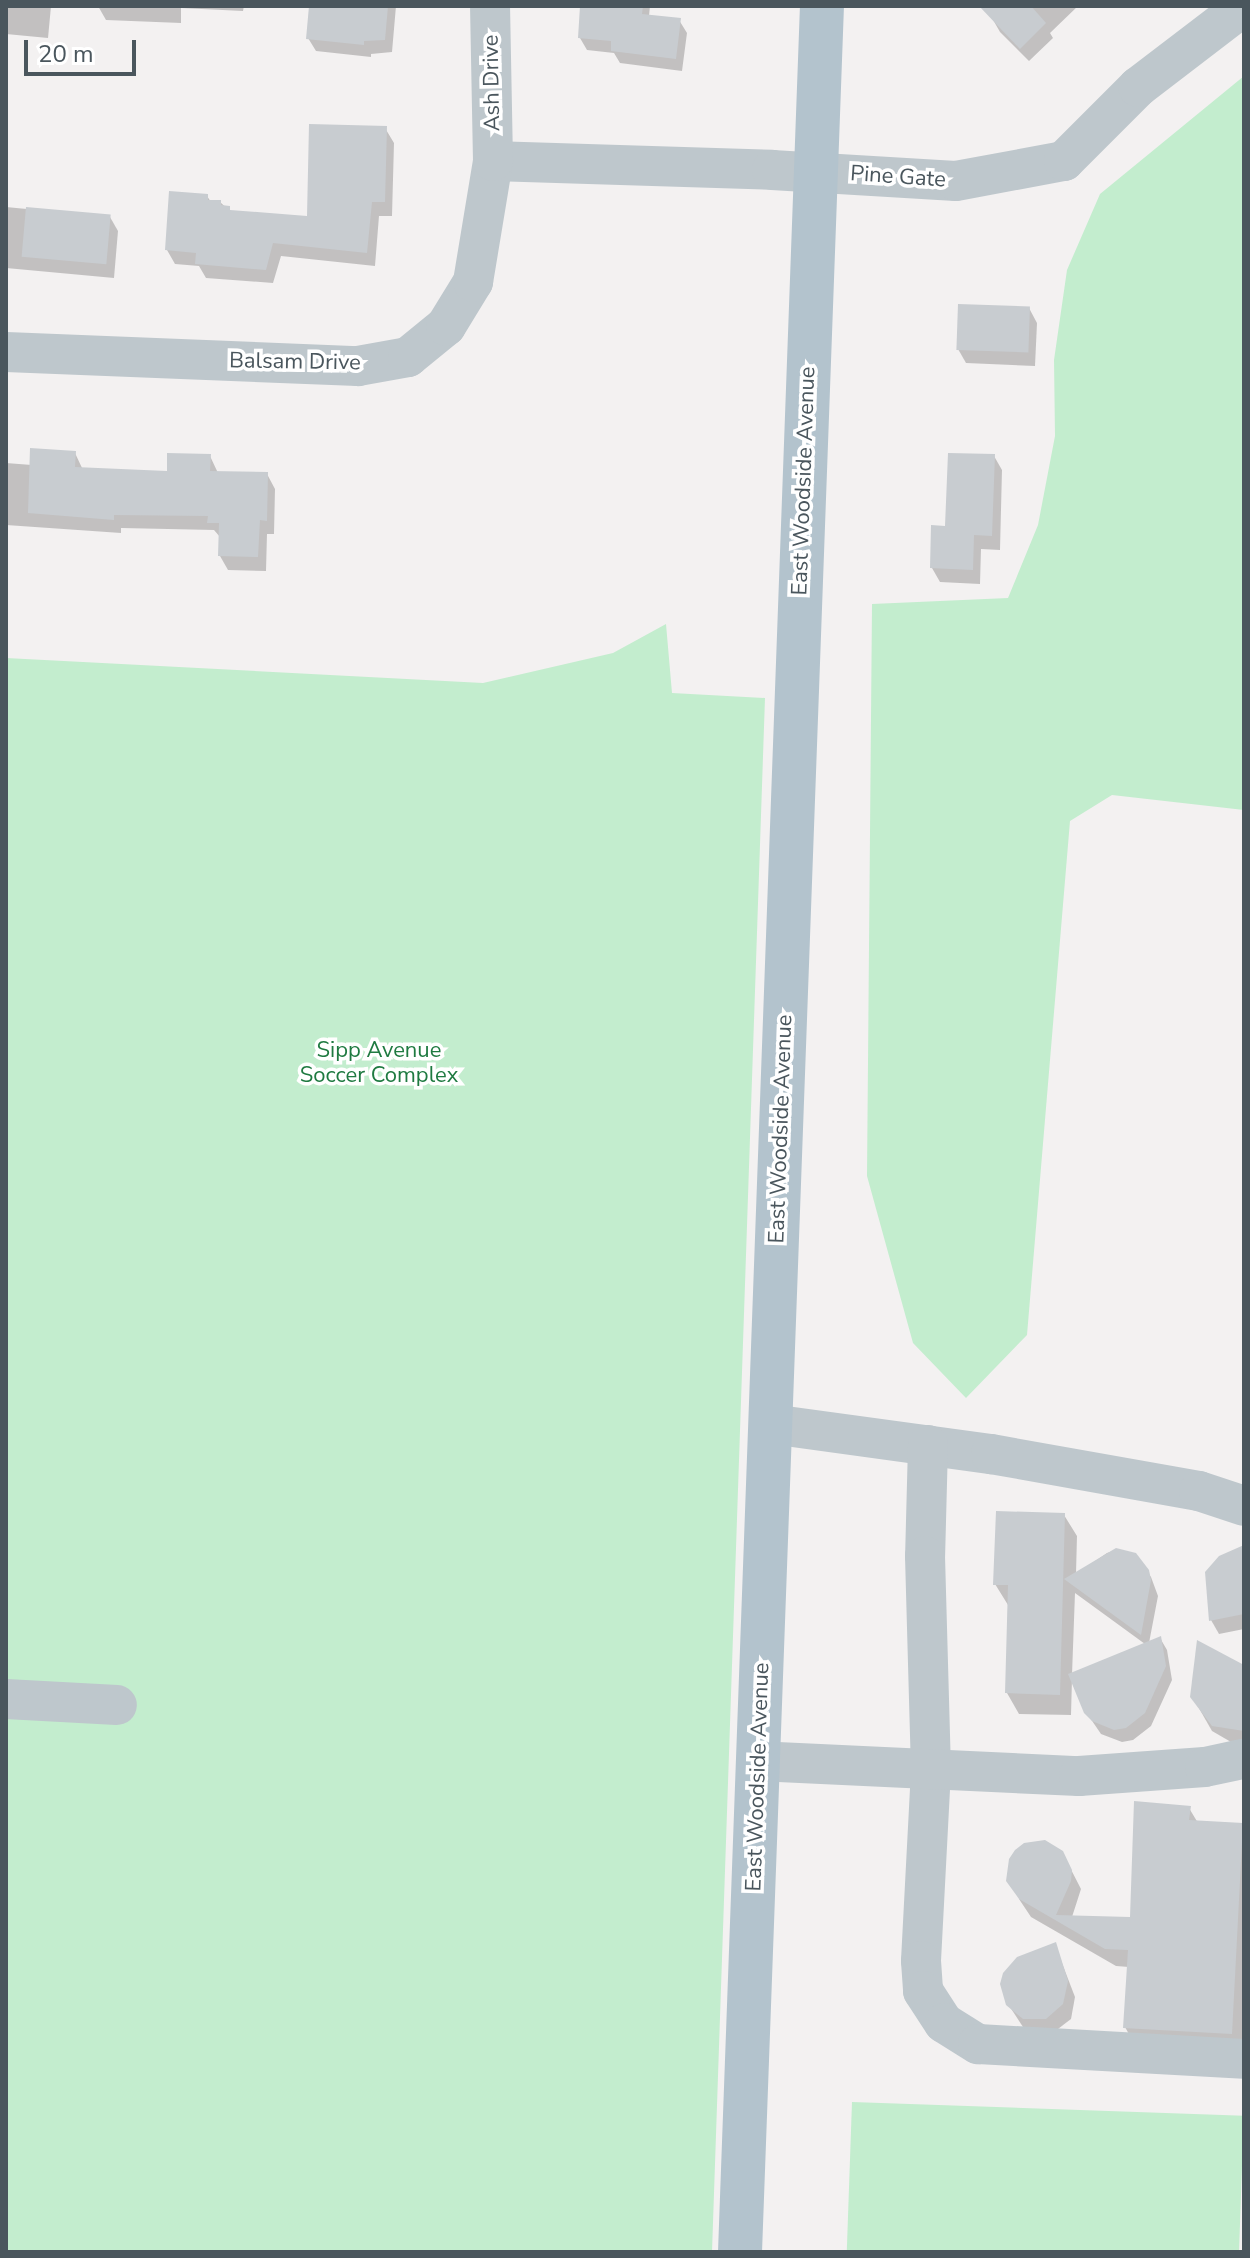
<!DOCTYPE html>
<html>
<head>
<meta charset="utf-8">
<style>
  body { margin:0 }
  #map { position:relative; width:1250px; height:2258px; overflow:hidden; background:#f3f1f1; font-family:"Nunito Sans",sans-serif }
  div>[style] { position:absolute }
  [style*='--x'] { left:calc(var(--x)*1px); top:calc(var(--y)*1px); width:calc(var(--w)*1px); rotate:calc(var(--a)*1deg) }
  .green>* { inset:0; background:#c3edce; transform-origin:0 0 }
  .shadow>* { inset:0; background:#0003 }
  .building>* { inset:0; background:#c8ccd0; transform-origin:0 0 }
  .minor>* { height:40px; margin:-20px; padding:0 20px; transform-origin:20px; border-radius:20px; background:#bec7cc }
  .major>* { height:44px; margin:-22px; padding:0 22px; transform-origin:22px; border-radius:22px; background:#b3c3cd }
  span { translate:-50% -50%; white-space:nowrap; text-align:center; line-height:1.15; -webkit-text-stroke:7px #fff; paint-order:stroke }
  .street-label { font-size:22px; color:#4a565d }
  .park-label { font-size:22px; color:#1f7a41 }
  .frame { position:absolute; inset:0; border:8px solid #4a565d; pointer-events:none }
  .scale { position:absolute; left:24px; top:40px; width:112px; height:36px; box-sizing:border-box; border:4px solid #4a565d; border-top:0; padding-left:10px; font-size:24px; line-height:28px; white-space:nowrap; color:#4a565d; -webkit-text-stroke:6px #fff; paint-order:stroke }
</style>
</head>
<body>
<div id="map">
  <div class="green">
    <div style="clip-path:polygon(1244px 76px,1244px 810px,1112px 795px,1070px 821px,1027px 1335px,966px 1398px,913px 1343px,867px 1176px,872px 604px,1008px 598px,1038px 525px,1055px 436px,1054px 360px,1067px 270px,1100px 194px)"></div>
    <div style="clip-path:polygon(666px 624px,672px 693px,765px 698px,712px 2252px,6px 2252px,6px 658px,483px 683px,613px 653px)"></div>
    <div style="left:852px;top:2102px;width:392px;height:150px;rotate:2deg"></div>
  </div>
  <div class="shadow">
    <div style="clip-path:polygon(6px 6px,51px 6px,48px 38px,6px 34px)"></div>
    <div style="clip-path:polygon(98px 6px,244px 6px,243px 11px,181px 8px,181px 23px,106px 20px)"></div>
    <div style="clip-path:polygon(311px 6px,396px 6px,392px 52px,371px 54px,371px 57px,316px 51px,308px 38px)"></div>
    <div style="clip-path:polygon(582px 6px,650px 6px,649px 16px,679px 20px,687px 33px,682px 71px,620px 63px,614px 53px,587px 50px,580px 38px)"></div>
    <div style="clip-path:polygon(1001px 6px,1078px 6px,1050px 33px,1053px 38px,1029px 61px,1000px 32px,992px 18px)"></div>
    <div style="clip-path:polygon(385px 128px,394px 143px,392px 216px,379px 216px,375px 266px,281px 256px,273px 283px,206px 278px,199px 266px,175px 264px,167px 250px,207px 196px,211px 202px,220px 202px,231px 212px,309px 218px)"></div>
    <div style="clip-path:polygon(6px 207px,110px 217px,118px 231px,114px 278px,6px 268px)"></div>
    <div style="clip-path:polygon(1029px 308px,1037px 323px,1035px 366px,966px 363px,958px 349px)"></div>
    <div style="clip-path:polygon(75px 453px,83px 470px,169px 473px,210px 456px,218px 473px,267px 474px,275px 489px,274px 534px,267px 534px,266px 571px,228px 570px,220px 556px,220px 537px,214px 530px,121px 528px,121px 533px,6px 525px,6px 463px,32px 465px)"></div>
    <div style="clip-path:polygon(994px 456px,1002px 470px,1000px 550px,981px 549px,980px 584px,940px 582px,932px 568px)"></div>
    <div style="clip-path:polygon(evenodd,1064px 1515px,1077px 1536px,1076px 1574px,1107px 1553px,1116px 1550px,1135px 1555px,1151px 1577px,1158px 1596px,1149px 1643px,1160px 1638px,1167px 1650px,1172px 1680px,1151px 1726px,1133px 1740px,1122px 1742px,1101px 1734px,1086px 1712px,1072px 1679px,1071px 1715px,1019px 1714px,1007px 1693px,1008px 1605px,995px 1584px,1064px 1515px,1075px 1593px,1145px 1644px,1072px 1675px,1075px 1593px)"></div>
    <div style="clip-path:polygon(1244px 1556px,1244px 1629px,1219px 1634px,1211px 1620px)"></div>
    <div style="clip-path:polygon(1244px 1667px,1244px 1741px,1231px 1742px,1212px 1731px,1192px 1696px)"></div>
    <div style="clip-path:polygon(1189px 1808px,1198px 1823px,1244px 1828px,1244px 2051px,1135px 2045px,1125px 2027px,1129px 1967px,1116px 1966px,1031px 1917px,1019px 1899px,1062px 1852px,1081px 1889px,1072px 1917px,1132px 1919px)"></div>
    <div style="clip-path:polygon(1055px 1945px,1075px 1997px,1071px 2019px,1054px 2032px,1023px 2027px,1008px 2004px)"></div>
  </div>
  <div class="building">
    <div style="clip-path:polygon(309px 6px,388px 6px,385px 40px,364px 41px,364px 45px,306px 39px)"></div>
    <div style="clip-path:polygon(580px 6px,643px 6px,642px 14px,681px 18px,676px 59px,611px 51px,611px 41px,578px 38px)"></div>
    <div style="clip-path:polygon(979px 6px,1031px 6px,1046px 23px,1020px 49px)"></div>
    <div style="clip-path:polygon(309px 124px,387px 126px,385px 202px,372px 202px,367px 253px,273px 243px,266px 270px,195px 264px,196px 253px,165px 250px,169px 191px,208px 194px,208px 200px,221px 200px,221px 205px,230px 206px,230px 210px,307px 216px)"></div>
    <div style="left:26px;top:207px;width:85px;height:50px;rotate:5deg"></div>
    <div style="left:958px;top:304px;width:72px;height:46px;rotate:2deg"></div>
    <div style="clip-path:polygon(30px 448px,76px 451px,75px 467px,167px 471px,167px 453px,211px 454px,210px 471px,268px 472px,267px 521px,260px 520px,258px 557px,218px 556px,219px 523px,207px 523px,208px 516px,114px 515px,114px 520px,28px 513px)"></div>
    <div style="clip-path:polygon(948px 453px,995px 454px,992px 536px,974px 535px,973px 570px,930px 568px,931px 525px,945px 526px)"></div>
    <div style="clip-path:polygon(996px 1511px,1065px 1513px,1060px 1695px,1005px 1693px,1008px 1585px,993px 1585px)"></div>
    <div style="clip-path:polygon(1244px 1545px,1244px 1614px,1209px 1621px,1205px 1572px,1219px 1556px)"></div>
    <div style="clip-path:polygon(1116px 1548px,1136px 1553px,1149px 1570px,1151px 1580px,1141px 1635px,1064px 1579px)"></div>
    <div style="clip-path:polygon(1161px 1636px,1166px 1666px,1145px 1713px,1126px 1728px,1114px 1730px,1092px 1721px,1084px 1713px,1068px 1674px)"></div>
    <div style="clip-path:polygon(1197px 1640px,1244px 1665px,1244px 1731px,1212px 1726px,1190px 1697px)"></div>
    <div style="clip-path:polygon(1134px 1801px,1191px 1806px,1189px 1820px,1243px 1823px,1232px 2034px,1123px 2028px,1128px 1950px,1105px 1949px,1019px 1899px,1006px 1881px,1009px 1859px,1015px 1850px,1024px 1843px,1045px 1840px,1063px 1851px,1072px 1870px,1071px 1881px,1056px 1915px,1130px 1917px)"></div>
    <div style="clip-path:polygon(1056px 1942px,1068px 1981px,1063px 2004px,1046px 2019px,1023px 2019px,1006px 2005px,1000px 1984px,1003px 1973px,1017px 1957px)"></div>
  </div>
  <div class="minor">
    <div style="--x:493;--y:161;--w:279;--a:1.8"></div>
    <div style="--x:772;--y:170;--w:184;--a:3.4"></div>
    <div style="--x:956;--y:181;--w:110;--a:-10.5"></div>
    <div style="--x:1064;--y:161;--w:105;--a:-45"></div>
    <div style="--x:1138;--y:87;--w:133;--a:-37.4"></div>
    <div style="--x:6;--y:352;--w:352;--a:2.3"></div>
    <div style="--x:358;--y:366;--w:51;--a:-10.2"></div>
    <div style="--x:408;--y:357;--w:49;--a:-39.2"></div>
    <div style="--x:446;--y:326;--w:52;--a:-58.5"></div>
    <div style="--x:473;--y:282;--w:123;--a:-80.6"></div>
    <div style="--x:493;--y:161;--w:155;--a:-91.1"></div>
    <div style="--x:771;--y:1424;--w:222;--a:7.8"></div>
    <div style="--x:991;--y:1454;--w:211;--a:10.1"></div>
    <div style="--x:1199;--y:1491;--w:47;--a:18.4"></div>
    <div style="--x:928;--y:1445;--w:111;--a:91.5"></div>
    <div style="--x:925;--y:1556;--w:214;--a:88.4"></div>
    <div style="--x:931;--y:1770;--w:191;--a:93"></div>
    <div style="--x:921;--y:1961;--w:30;--a:86"></div>
    <div style="--x:923;--y:1991;--w:38;--a:57"></div>
    <div style="--x:944;--y:2023;--w:40;--a:32"></div>
    <div style="--x:978;--y:2044;--w:266;--a:3.2"></div>
    <div style="--x:6;--y:1699;--w:111;--a:3.1"></div>
    <div style="--x:758;--y:1761;--w:321;--a:2.7"></div>
    <div style="--x:1079;--y:1776;--w:126;--a:-4.1"></div>
    <div style="--x:1205;--y:1767;--w:40;--a:-12"></div>
  </div>
  <div class="major">
    <div style="--x:740;--y:2252;--w:2247;--a:-87.91"></div>
  </div>
  <div class="street-label">
    <span style="left:492px;top:83px;rotate:-91deg">Ash Drive</span>
    <span style="left:898px;top:177px;rotate:4deg">Pine Gate</span>
    <span style="left:295px;top:362px;rotate:1deg">Balsam Drive</span>
    <span style="left:804px;top:481px;rotate:-88deg">East Woodside Avenue</span>
    <span style="left:781px;top:1129px;rotate:-88deg">East Woodside Avenue</span>
    <span style="left:758px;top:1777px;rotate:-88deg">East Woodside Avenue</span>
  </div>
  <div class="park-label">
    <span style="left:379px;top:1063px">Sipp Avenue<br>Soccer Complex</span>
  </div>
  <div class="frame"></div>
  <div class="scale">20 m</div>
</div>
</body>
</html>
